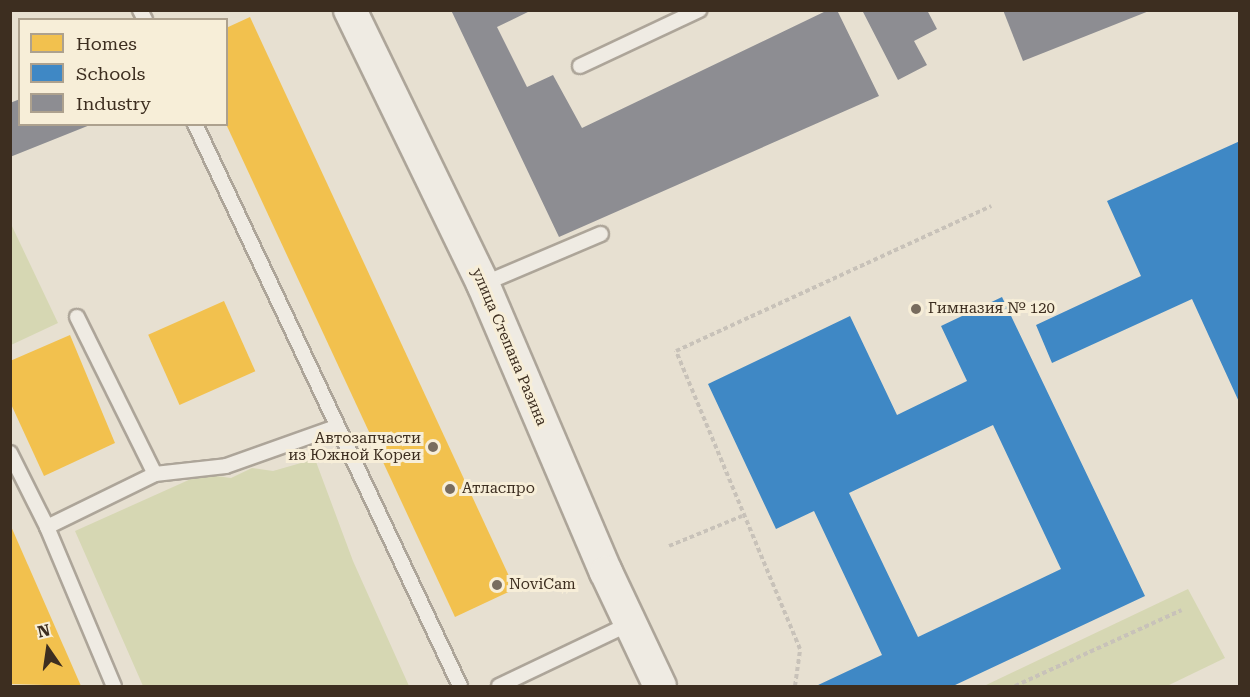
<!DOCTYPE html>
<html>
<head>
<meta charset="utf-8">
<style>
  body { margin:0 }
  #map { position:relative; width:1250px; height:697px; overflow:hidden; background:#e7e0d1; font-family:"Roboto Serif",serif }
  div>[style] { position:absolute }
  [style*='--x'] { left:calc(var(--x)*1px); top:calc(var(--y)*1px); width:calc(var(--w)*1px); rotate:calc(var(--a)*1deg) }
  .green>* { inset:0; background:#d6d7b3 }
  .homes>* { inset:0; background:#f2c14e; transform-origin:0 0 }
  .schools>* { inset:0; background:#3f88c5 }
  .industry>* { inset:0; background:#8d8d92 }
  .path>* { height:4px; margin-top:-2px; transform-origin:0; background:repeating-linear-gradient(90deg,#c8c2b9 0 4.5px,transparent 0 7.5px) }
  .roads { filter:drop-shadow(2px 0 #ada599) drop-shadow(-2px 0 #ada599) drop-shadow(0 2px #ada599) drop-shadow(0 -2px #ada599) }
  .service>* { height:14px; margin:-7px; padding:0 7px; transform-origin:7px; border-radius:7px; background:#efebe3 }
  .tertiary>* { height:32px; margin:-16px; padding:0 16px; transform-origin:16px; border-radius:16px; background:#efebe3 }
  .dots>* { width:16px; height:16px; translate:-50% -50%; box-sizing:border-box; border:3px solid #f7eed8; border-radius:50% }
  span { translate:-50% -50%; white-space:nowrap; text-align:center; line-height:1.15; -webkit-text-stroke:6px #f7eed8; paint-order:stroke }
  .poi-label { font-size:15px; color:#3d2e20 }
  .left { translate:0 -50%; text-align:left }
  .right { translate:-100% -50%; text-align:right }
  .street-label { font-size:15px; color:#3d2e20 }
  .frame { position:absolute; inset:0; border:12px solid #3d2e20; pointer-events:none }
  .legend { position:absolute; left:18px; top:18px; width:210px; height:108px; box-sizing:border-box; background:#f7eed8; border:2px solid #ada18e; margin:0; padding:8px 10px; list-style:none; font-size:18px; color:#3d2e20 }
  .legend li { display:flex; align-items:center; gap:12px; height:30px }
  .legend b { width:30px; border:2px solid #ada18e }
  .north { position:absolute; left:18px; top:619px; width:60px; height:60px; -webkit-text-stroke:4px #f7eed8; paint-order:stroke; rotate:347deg; font-size:16px; font-weight:700; line-height:24px; text-align:center; color:#3d2e20 }
  .north::after { content:''; display:block; margin:auto; width:21px; height:27px; background:#3d2e20; clip-path:polygon(50% 0,100% 100%,50% 72%,0 100%) }
</style>
</head>
<body>
<div id="map">
  <div class="green">
    <div style="clip-path:polygon(10px 222px,58px 323px,11px 345px,10px 345px)"></div>
    <div style="clip-path:polygon(315px 459px,353px 561px,409px 686px,143px 686px,75px 531px,202px 474px,231px 478px,252px 468px,273px 471px)"></div>
    <div style="clip-path:polygon(1188px 589px,1225px 658px,1167px 686px,984px 686px)"></div>
  </div>
  <div class="homes">
    <div style="clip-path:polygon(250px 17px,515px 589px,455px 617px,226px 124px,226px 28px)"></div>
    <div style="left:224px;top:301px;width:77px;height:83px;rotate:66deg"></div>
    <div style="clip-path:polygon(70px 335px,115px 443px,44px 476px,10px 402px,10px 361px)"></div>
    <div style="clip-path:polygon(10px 524px,81px 686px,10px 684px)"></div>
  </div>
  <div class="schools">
    <div style="clip-path:polygon(1240px 141px,1240px 404px,1192px 299px,1052px 363px,1036px 325px,1141px 276px,1107px 201px)"></div>
    <div style="clip-path:polygon(evenodd,1002px 297px,1145px 596px,953px 686px,816px 686px,882px 655px,814px 511px,776px 529px,708px 384px,850px 316px,897px 415px,967px 381px,941px 326px,1002px 297px,993px 425px,1061px 569px,918px 637px,849px 493px,993px 425px)"></div>
  </div>
  <div class="industry">
    <div style="clip-path:polygon(451px 10px,532px 10px,497px 27px,527px 87px,553px 75px,582px 128px,828px 10px,837px 10px,879px 96px,559px 237px)"></div>
    <div style="clip-path:polygon(862px 10px,927px 10px,937px 29px,914px 41px,927px 65px,898px 80px)"></div>
    <div style="clip-path:polygon(1003px 10px,1149px 10px,1149px 11px,1023px 61px)"></div>
    <div style="clip-path:polygon(20px 99px,20px 124px,90px 125px,10px 157px,10px 103px)"></div>
  </div>
  <div class="path">
    <div style="--x:669;--y:546;--w:79;--a:-22.3"></div>
    <div style="--x:795;--y:686;--w:37;--a:-82"></div>
    <div style="--x:800;--y:649;--w:323;--a:-112.6"></div>
    <div style="--x:676;--y:351;--w:347;--a:-24.7"></div>
    <div style="--x:1015;--y:686;--w:183;--a:-24.5"></div>
  </div>
  <div class="roads">
    <div class="service">
      <div style="--x:140;--y:10;--w:11;--a:63"></div>
      <div style="--x:580;--y:66;--w:132;--a:-25.2"></div>
      <div style="--x:195;--y:124;--w:621;--a:64.75"></div>
      <div style="--x:483;--y:284;--w:128;--a:-23"></div>
      <div style="--x:77;--y:317;--w:175;--a:63.6"></div>
      <div style="--x:10;--y:453;--w:83;--a:63.4"></div>
      <div style="--x:47;--y:527;--w:173;--a:67.2"></div>
      <div style="--x:47;--y:527;--w:120;--a:-26.1"></div>
      <div style="--x:155;--y:474;--w:71;--a:-6.4"></div>
      <div style="--x:226;--y:466;--w:117;--a:-19.5"></div>
      <div style="--x:499;--y:686;--w:144;--a:-25.5"></div>
    </div>
    <div class="tertiary">
      <div style="--x:350;--y:10;--w:305;--a:64.1"></div>
      <div style="--x:483;--y:284;--w:313;--a:66.9"></div>
      <div style="--x:606;--y:572;--w:126;--a:64.7"></div>
    </div>
  </div>
  <div class="dots">
    <div style="left:916px;top:309px;background:#786c5e"></div>
    <div style="left:433px;top:447px;background:#786c5e"></div>
    <div style="left:450px;top:489px;background:#786c5e"></div>
    <div style="left:497px;top:585px;background:#786c5e"></div>
  </div>
  <div class="poi-label">
    <span class="left" style="left:928px;top:309px">Гимназия № 120</span>
    <span class="right" style="left:421px;top:447px">Автозапчасти<br>из Южной Кореи</span>
    <span class="left" style="left:462px;top:489px">Атласпро</span>
    <span class="left" style="left:509px;top:585px">NoviСam</span>
  </div>
  <div class="street-label">
    <span style="left:509px;top:347px;rotate:67deg">улица Степана Разина</span>
  </div>
  <div class="frame"></div>
  <ul class="legend">
  <li><b style="height:16px;background:#f2c14e"></b>Homes</li>
  <li><b style="height:16px;background:#3f88c5"></b>Schools</li>
  <li><b style="height:16px;background:#8d8d92"></b>Industry</li>
  </ul>
  <div class="north">N</div>
</div>
</body>
</html>
